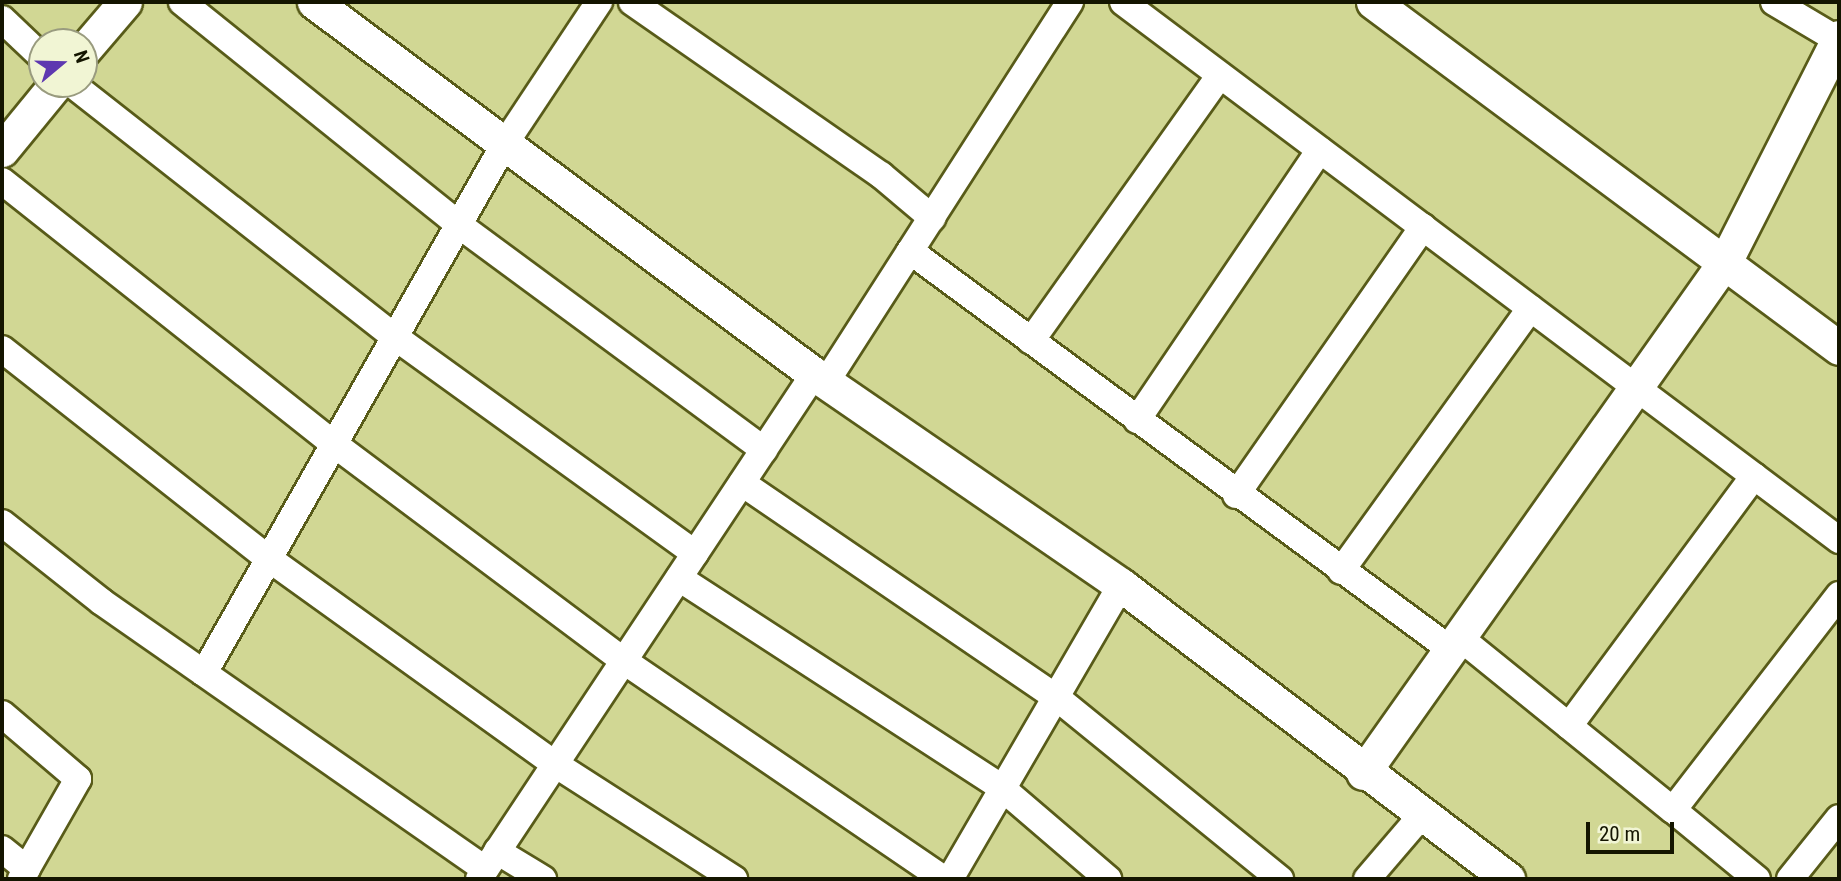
<!DOCTYPE html>
<html>
<head>
<meta charset="utf-8">
<style>
  body { margin:0 }
  #map { position:relative; width:1841px; height:881px; overflow:hidden; background:#d1d794; font-family:"Roboto Condensed",sans-serif }
  div>[style] { position:absolute }
  [style*='--x'] { left:calc(var(--x)*1px); top:calc(var(--y)*1px); width:calc(var(--w)*1px); rotate:calc(var(--a)*1deg) }
  .roads { filter:drop-shadow(2px 0 #585b19) drop-shadow(-2px 0 #585b19) drop-shadow(0 2px #585b19) drop-shadow(0 -2px #585b19) }
  .minor>* { height:26px; margin:-13px; padding:0 13px; transform-origin:13px; border-radius:13px; background:#fff }
  .tertiary>* { height:33px; margin:-16.5px; padding:0 16.5px; transform-origin:16.5px; border-radius:16.5px; background:#fff }
  span { translate:-50% -50%; white-space:nowrap; text-align:center; line-height:1.15; -webkit-text-stroke:7px #f1f5d4; paint-order:stroke }
  .frame { position:absolute; inset:0; border:4px solid #141500; pointer-events:none }
  .north { position:absolute; left:28px; top:28px; width:70px; height:70px; box-sizing:border-box; background:#f1f5d4; border:2px solid #999b7f; border-radius:50%; rotate:71deg; font-size:19px; font-weight:700; line-height:28px; text-align:center; color:#141500 }
  .north::after { content:''; display:block; margin:auto; width:24px; height:32px; background:#5e38b0; clip-path:polygon(50% 0,100% 100%,50% 72%,0 100%) }
  .scale { position:absolute; left:1586px; top:822px; width:88px; height:32px; box-sizing:border-box; border:4px solid #141500; border-top:0; padding-left:9px; font-size:21px; line-height:24px; white-space:nowrap; color:#141500; -webkit-text-stroke:5px #f1f5d4; paint-order:stroke }
</style>
</head>
<body>
<div id="map">
  <div class="roads">
    <div class="minor">
      <div style="--x:182;--y:2;--w:356;--a:38.8"></div>
      <div style="--x:459;--y:225;--w:379;--a:36.4"></div>
      <div style="--x:632;--y:2;--w:303;--a:34.8"></div>
      <div style="--x:881;--y:175;--w:67;--a:40.1"></div>
      <div style="--x:1123;--y:2;--w:896;--a:36.92"></div>
      <div style="--x:1774;--y:2;--w:74;--a:30.7"></div>
      <div style="--x:2;--y:19;--w:55;--a:43.5"></div>
      <div style="--x:72;--y:84;--w:410;--a:38.1"></div>
      <div style="--x:395;--y:337;--w:370;--a:35.8"></div>
      <div style="--x:2;--y:181;--w:424;--a:38.4"></div>
      <div style="--x:334;--y:444;--w:362;--a:36.8"></div>
      <div style="--x:624;--y:661;--w:386;--a:34.3"></div>
      <div style="--x:910;--y:251;--w:671;--a:36.39"></div>
      <div style="--x:1031;--y:341;--w:326;--a:-54.6"></div>
      <div style="--x:2;--y:349;--w:338;--a:38.2"></div>
      <div style="--x:268;--y:558;--w:353;--a:35.7"></div>
      <div style="--x:555;--y:764;--w:213;--a:32.7"></div>
      <div style="--x:826;--y:382;--w:452;--a:-57.3"></div>
      <div style="--x:1137;--y:420;--w:326;--a:-55.9"></div>
      <div style="--x:742;--y:483;--w:380;--a:34.3"></div>
      <div style="--x:1056;--y:697;--w:289;--a:39.1"></div>
      <div style="--x:1236;--y:495;--w:327;--a:-55.1"></div>
      <div style="--x:2;--y:523;--w:127;--a:38.3"></div>
      <div style="--x:102;--y:602;--w:467;--a:34.9"></div>
      <div style="--x:1341;--y:571;--w:324;--a:-54.2"></div>
      <div style="--x:679;--y:578;--w:385;--a:33"></div>
      <div style="--x:1002;--y:788;--w:140;--a:40.6"></div>
      <div style="--x:1459;--y:637;--w:275;--a:39"></div>
      <div style="--x:204;--y:673;--w:607;--a:-60.4"></div>
      <div style="--x:504;--y:145;--w:172;--a:-56.4"></div>
      <div style="--x:2;--y:714;--w:100;--a:40.5"></div>
      <div style="--x:78;--y:779;--w:115;--a:119.7"></div>
      <div style="--x:1569;--y:726;--w:311;--a:-53.5"></div>
      <div style="--x:2;--y:849;--w:32;--a:39"></div>
      <div style="--x:497;--y:851;--w:54;--a:31.3"></div>
      <div style="--x:479;--y:879;--w:606;--a:-56.44"></div>
      <div style="--x:950;--y:879;--w:340;--a:-59.8"></div>
      <div style="--x:1367;--y:879;--w:83;--a:-49.4"></div>
      <div style="--x:1757;--y:879;--w:109;--a:-140.6"></div>
      <div style="--x:1673;--y:810;--w:272;--a:-52.3"></div>
      <div style="--x:1790;--y:879;--w:78;--a:-51.2"></div>
    </div>
    <div class="tertiary">
      <div style="--x:314;--y:2;--w:623;--a:36.65"></div>
      <div style="--x:814;--y:374;--w:373;--a:34.5"></div>
      <div style="--x:1121;--y:585;--w:486;--a:37.2"></div>
      <div style="--x:1373;--y:2;--w:580;--a:36.59"></div>
      <div style="--x:84;--y:50;--w:63;--a:-49.5"></div>
      <div style="--x:2;--y:150;--w:85;--a:-50.7"></div>
      <div style="--x:1363;--y:773;--w:628;--a:-54.72"></div>
      <div style="--x:1726;--y:260;--w:250;--a:-63.1"></div>
    </div>
  </div>
  <div class="frame"></div>
  <div class="north">N</div>
  <div class="scale">20 m</div>
</div>
</body>
</html>
